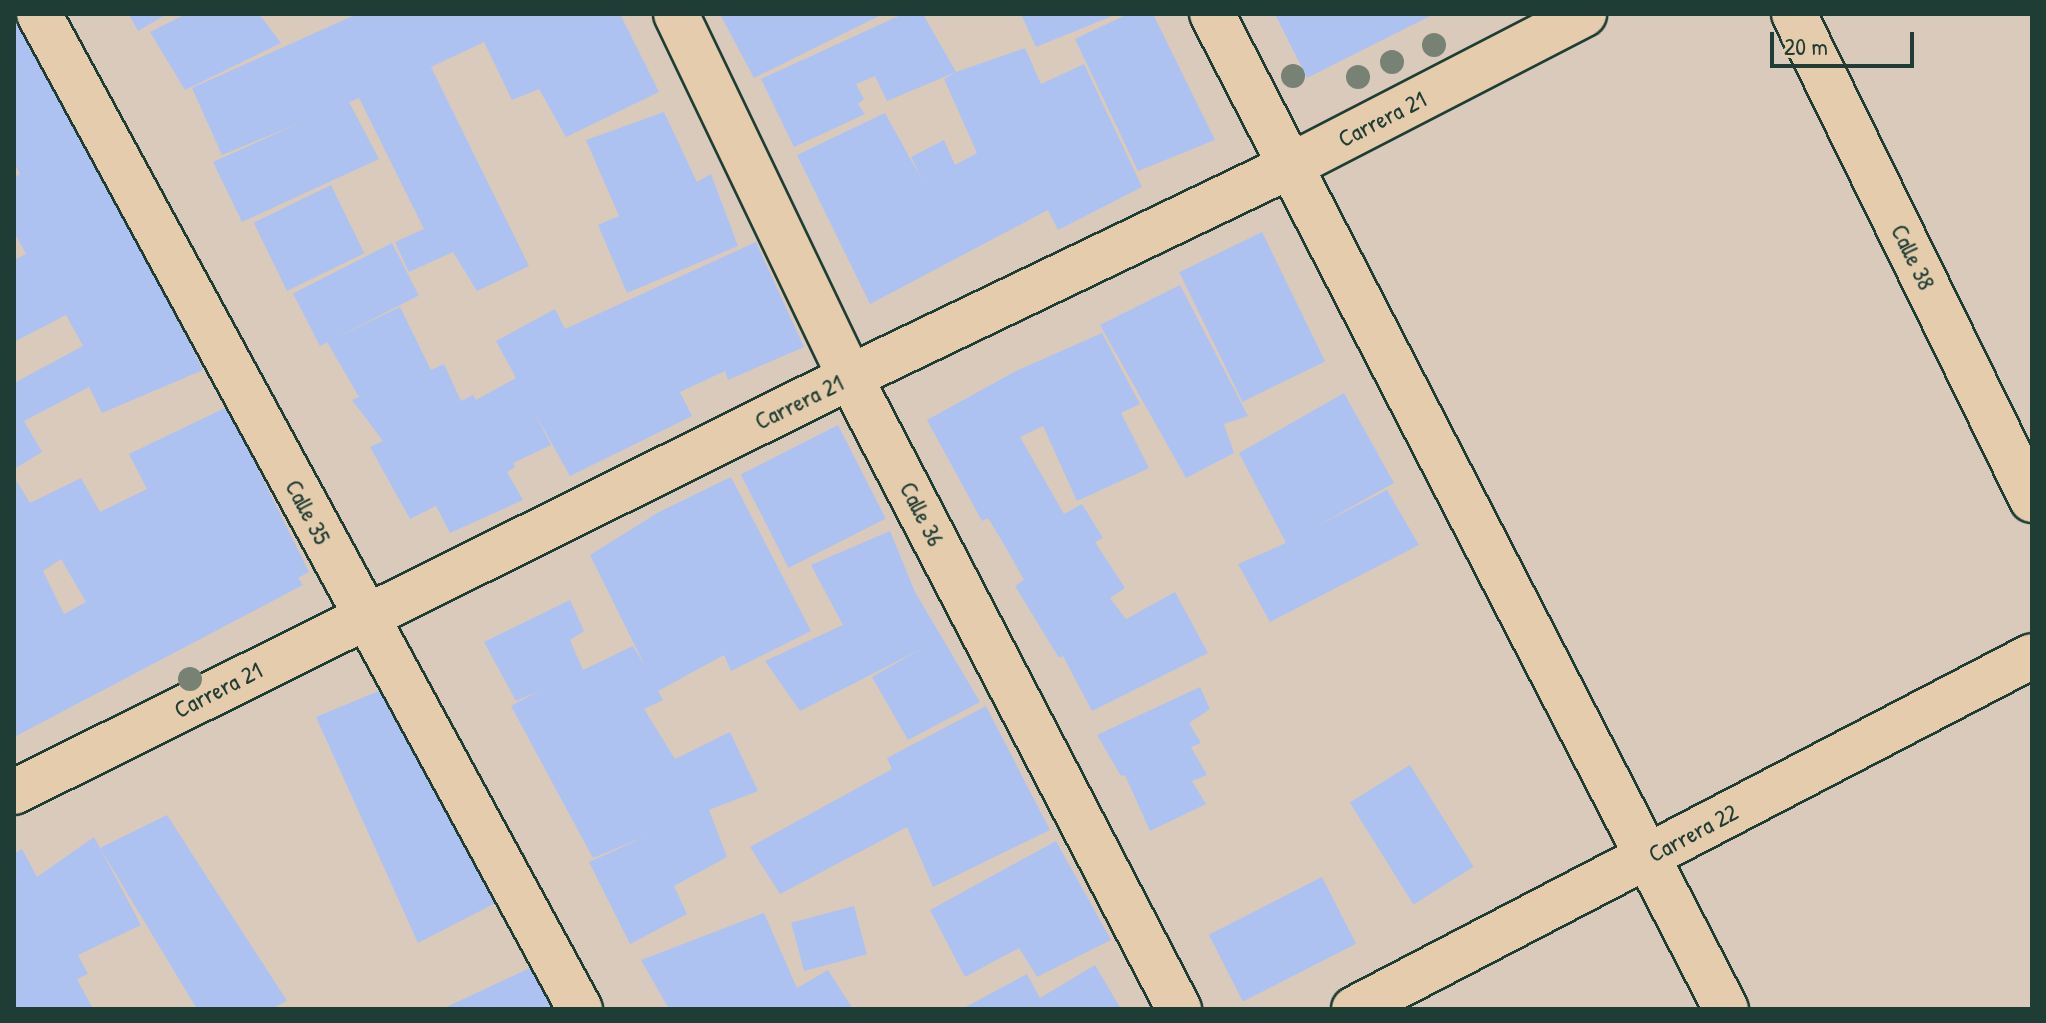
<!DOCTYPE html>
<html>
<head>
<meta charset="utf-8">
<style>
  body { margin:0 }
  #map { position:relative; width:2046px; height:1023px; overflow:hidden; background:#d9cabb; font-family:"Patrick Hand",sans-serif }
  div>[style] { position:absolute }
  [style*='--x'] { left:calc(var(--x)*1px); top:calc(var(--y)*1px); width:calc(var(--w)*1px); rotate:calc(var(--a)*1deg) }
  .building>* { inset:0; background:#aec2f1; transform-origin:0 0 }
  .roads { filter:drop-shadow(2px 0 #1f3d34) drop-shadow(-2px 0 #1f3d34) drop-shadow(0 2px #1f3d34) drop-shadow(0 -2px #1f3d34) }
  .minor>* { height:44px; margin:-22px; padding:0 22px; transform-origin:22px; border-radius:22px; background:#e4ccad }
  .trees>* { width:24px; height:24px; margin:-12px; border-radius:50%; background:#778174 }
  span { translate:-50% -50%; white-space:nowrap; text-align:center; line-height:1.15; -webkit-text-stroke:6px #e4ccad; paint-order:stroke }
  .street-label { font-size:24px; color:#1f3d34 }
  .frame { position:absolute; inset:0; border:16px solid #1f3d34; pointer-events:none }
  .scale { position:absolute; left:1770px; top:32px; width:144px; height:36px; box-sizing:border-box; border:4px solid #1f3d34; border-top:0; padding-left:10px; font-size:24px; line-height:28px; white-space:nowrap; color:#1f3d34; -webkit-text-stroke:6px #e4ccad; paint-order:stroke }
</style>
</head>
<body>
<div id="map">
  <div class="building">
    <div style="clip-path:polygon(14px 14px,25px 14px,203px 370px,102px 413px,89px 387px,24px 421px,42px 452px,14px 469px,14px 383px,83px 346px,66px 315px,14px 342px,14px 260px,26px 254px,14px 232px,14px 177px,20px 174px,14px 163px)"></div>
    <div style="clip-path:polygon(129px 14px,167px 14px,138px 31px)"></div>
    <div style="clip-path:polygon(186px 14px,259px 14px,281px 43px,185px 90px,150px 32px)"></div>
    <div style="clip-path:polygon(357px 14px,620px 14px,659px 92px,566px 137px,539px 89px,512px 100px,484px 42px,431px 67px,529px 266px,477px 291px,453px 252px,409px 272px,395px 242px,424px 229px,359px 98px,349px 102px,379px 159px,242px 222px,213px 162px,300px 123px,222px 155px,192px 88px)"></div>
    <div style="clip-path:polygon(720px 14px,883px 14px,754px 78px)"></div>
    <div style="clip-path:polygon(903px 14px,923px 14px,956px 72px,1025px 48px,1041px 84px,1084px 64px,1142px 187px,1058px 230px,1048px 210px,870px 304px,797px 155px,885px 113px,923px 182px,911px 157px,944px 140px,955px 165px,977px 153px,944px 79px,956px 72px,887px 101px,875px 76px,856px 84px,864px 99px,858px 104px,865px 114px,794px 147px,761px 79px)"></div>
    <div style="clip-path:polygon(1021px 14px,1117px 14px,1036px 47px)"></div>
    <div style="clip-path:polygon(1128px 14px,1153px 14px,1215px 140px,1138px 171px,1075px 39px)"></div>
    <div style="clip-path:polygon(1275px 14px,1434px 14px,1307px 78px)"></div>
    <div style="clip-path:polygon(664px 112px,697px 182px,711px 174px,738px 246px,627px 293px,598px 225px,619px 216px,586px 140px)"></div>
    <div style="left:331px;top:185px;width:76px;height:86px;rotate:64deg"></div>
    <div style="left:1262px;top:232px;width:144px;height:92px;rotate:64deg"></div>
    <div style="clip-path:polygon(756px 242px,804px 347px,728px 380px,725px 371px,680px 392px,692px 416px,570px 476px,533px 410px,551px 445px,513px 463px,515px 467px,507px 472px,523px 500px,450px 533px,436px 506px,410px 519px,370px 447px,383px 441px,352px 400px,359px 397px,327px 342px,400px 307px,431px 370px,444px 364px,461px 401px,473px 395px,476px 400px,516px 378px,496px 341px,555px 309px,565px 329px)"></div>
    <div style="left:392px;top:243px;width:59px;height:111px;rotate:63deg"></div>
    <div style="clip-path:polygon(1180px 285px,1248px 416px,1224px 424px,1234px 453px,1186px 478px,1100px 325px)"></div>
    <div style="clip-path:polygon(1102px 333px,1140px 404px,1121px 413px,1149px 468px,1077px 501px,1043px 426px,1020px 437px,1064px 514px,1082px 504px,1103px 538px,1095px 542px,1125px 588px,1110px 598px,1126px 619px,1175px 592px,1208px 653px,1092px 711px,1063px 656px,1059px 658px,1015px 586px,1024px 580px,1005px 546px,988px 518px,982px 521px,927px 420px,1016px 371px)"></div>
    <div style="clip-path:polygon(1344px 393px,1394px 483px,1317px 526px,1387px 490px,1419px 545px,1270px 622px,1238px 564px,1286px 543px,1239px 453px)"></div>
    <div style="clip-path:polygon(evenodd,227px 407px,309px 572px,298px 578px,303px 585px,14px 737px,14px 477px,30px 503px,81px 478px,100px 512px,147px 489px,129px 454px,227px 407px,61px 559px,86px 602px,64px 614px,43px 571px,61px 559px)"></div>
    <div style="left:838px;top:425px;width:105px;height:109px;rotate:63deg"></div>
    <div style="clip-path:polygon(731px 477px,811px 631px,731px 671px,724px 655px,658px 691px,663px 700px,644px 709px,675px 759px,730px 732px,758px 791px,709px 810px,727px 857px,674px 886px,687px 914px,630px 944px,589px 862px,649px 835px,593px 858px,511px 706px,541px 690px,516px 701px,484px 642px,570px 600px,584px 631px,570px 640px,583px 670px,633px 646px,646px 668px,590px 555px,659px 512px)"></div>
    <div style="clip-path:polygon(890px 531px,915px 592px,980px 702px,908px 740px,872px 677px,921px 649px,800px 711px,765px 661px,843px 625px,811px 565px)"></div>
    <div style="clip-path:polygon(398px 683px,515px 893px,418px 943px,316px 717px)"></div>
    <div style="clip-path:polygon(1200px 687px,1210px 709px,1189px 723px,1201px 743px,1191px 747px,1207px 775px,1192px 781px,1206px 804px,1150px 831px,1125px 775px,1121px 776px,1097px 735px)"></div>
    <div style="clip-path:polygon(986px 706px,1050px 830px,933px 887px,907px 827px,780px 894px,750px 847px,892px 769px,887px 758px)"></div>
    <div style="left:1410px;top:765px;width:120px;height:71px;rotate:58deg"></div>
    <div style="clip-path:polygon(167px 815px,287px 1001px,271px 1009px,197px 1009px,100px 848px)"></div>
    <div style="clip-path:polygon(94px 837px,141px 925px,78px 955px,88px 974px,77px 979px,93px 1009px,14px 1009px,14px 854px,22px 849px,37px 877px)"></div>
    <div style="clip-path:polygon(1056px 841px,1111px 940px,1037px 977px,1019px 948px,965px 977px,930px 910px)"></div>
    <div style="left:1322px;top:877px;width:75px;height:127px;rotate:63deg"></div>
    <div style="left:854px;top:906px;width:50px;height:65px;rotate:75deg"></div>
    <div style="clip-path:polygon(764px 913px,797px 988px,828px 970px,853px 1009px,669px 1009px,641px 960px)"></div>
    <div style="clip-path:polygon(549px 959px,578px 1009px,442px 1009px)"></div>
    <div style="clip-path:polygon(1095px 965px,1121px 1009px,962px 1009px,1027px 974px,1040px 998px)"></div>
  </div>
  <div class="roads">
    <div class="minor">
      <div style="--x:39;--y:14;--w:1133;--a:61.47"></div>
      <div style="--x:676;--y:14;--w:403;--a:64.4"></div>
      <div style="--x:850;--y:377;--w:713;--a:62.5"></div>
      <div style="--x:1212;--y:14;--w:1120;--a:62.68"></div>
      <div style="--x:1794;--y:14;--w:541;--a:63.91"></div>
      <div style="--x:14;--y:792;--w:933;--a:-26.4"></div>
      <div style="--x:850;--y:377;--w:488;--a:-25.6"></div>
      <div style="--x:1290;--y:166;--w:331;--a:-27.3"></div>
      <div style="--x:1354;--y:1009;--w:764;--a:-27.5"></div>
    </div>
  </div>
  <div class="trees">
    <div style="left:1434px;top:45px"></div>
    <div style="left:1392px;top:62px"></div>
    <div style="left:1293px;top:76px"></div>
    <div style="left:1358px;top:77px"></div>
    <div style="left:190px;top:679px"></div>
  </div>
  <div class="street-label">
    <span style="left:1382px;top:119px;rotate:-27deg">Carrera 21</span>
    <span style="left:1913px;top:257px;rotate:64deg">Calle 38</span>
    <span style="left:799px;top:402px;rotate:-26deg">Carrera 21</span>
    <span style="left:308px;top:512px;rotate:62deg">Calle 35</span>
    <span style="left:922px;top:514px;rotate:63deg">Calle 36</span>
    <span style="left:218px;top:690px;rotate:-27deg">Carrera 21</span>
    <span style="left:1693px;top:833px;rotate:-28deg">Carrera 22</span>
  </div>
  <div class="frame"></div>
  <div class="scale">20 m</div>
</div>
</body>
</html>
